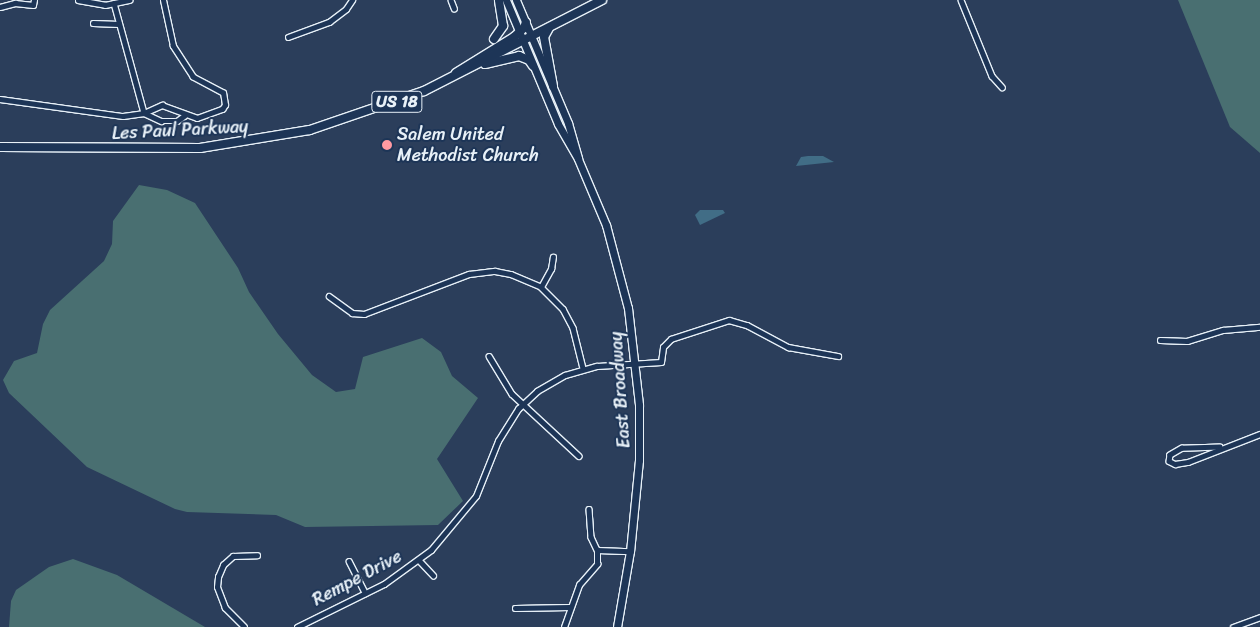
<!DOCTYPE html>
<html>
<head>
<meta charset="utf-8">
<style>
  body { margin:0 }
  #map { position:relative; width:1260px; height:627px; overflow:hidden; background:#2b3e5b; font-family:Sriracha,sans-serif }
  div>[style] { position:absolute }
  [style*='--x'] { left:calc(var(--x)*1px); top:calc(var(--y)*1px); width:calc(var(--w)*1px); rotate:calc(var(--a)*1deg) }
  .green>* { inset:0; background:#496f71 }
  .water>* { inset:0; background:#416d86 }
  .roads { filter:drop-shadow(1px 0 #e8f1f8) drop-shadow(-1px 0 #e8f1f8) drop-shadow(0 1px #e8f1f8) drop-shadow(0 -1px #e8f1f8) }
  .minor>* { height:4.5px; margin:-2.25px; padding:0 2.25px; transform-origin:2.25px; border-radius:2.25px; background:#1d3557 }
  .secondary>* { height:7px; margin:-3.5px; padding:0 3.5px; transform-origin:3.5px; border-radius:3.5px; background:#1d3557 }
  .primary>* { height:8px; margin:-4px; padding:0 4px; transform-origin:4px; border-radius:4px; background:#1d3557 }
  .dots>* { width:14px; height:14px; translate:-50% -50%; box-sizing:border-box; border:2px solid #1d3557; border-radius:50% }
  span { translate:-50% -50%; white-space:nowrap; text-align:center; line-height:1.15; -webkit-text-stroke:4px #1d3557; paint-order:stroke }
  .shield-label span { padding:1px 4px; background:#1d3557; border:1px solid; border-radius:4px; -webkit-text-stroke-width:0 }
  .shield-label { font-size:16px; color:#e8f1f8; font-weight:700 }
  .street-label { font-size:18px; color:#e8f1f8 }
  .poi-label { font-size:18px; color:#e8f1f8 }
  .left { translate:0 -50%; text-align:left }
</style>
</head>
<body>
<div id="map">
  <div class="green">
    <div style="clip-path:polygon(1178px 0,1260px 0,1260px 153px,1230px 127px)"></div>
    <div style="clip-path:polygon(139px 185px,167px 190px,195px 203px,238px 268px,249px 292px,278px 334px,312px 375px,336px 392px,355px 389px,363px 357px,422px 338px,441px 352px,452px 376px,478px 398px,437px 459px,463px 501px,438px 525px,305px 527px,276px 515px,187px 512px,175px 509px,87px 467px,9px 393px,3px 380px,14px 361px,37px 353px,43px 324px,50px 310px,104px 261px,112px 244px,113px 221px)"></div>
    <div style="clip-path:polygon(73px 559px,117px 575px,205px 627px,9px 627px,11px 601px,16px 590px,49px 567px)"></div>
  </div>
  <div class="water">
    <div style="clip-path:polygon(808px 156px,823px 156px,834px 162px,796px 166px,801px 157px)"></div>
    <div style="clip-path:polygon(700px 210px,723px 210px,725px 213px,700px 225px,695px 215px)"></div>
  </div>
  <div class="roads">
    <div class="minor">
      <div style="--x:78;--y:0;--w:27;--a:10"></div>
      <div style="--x:105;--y:5;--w:25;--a:-12"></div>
      <div style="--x:451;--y:0;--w:9;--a:69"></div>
      <div style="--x:961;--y:0;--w:82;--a:67.8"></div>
      <div style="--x:992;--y:76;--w:15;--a:48"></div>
      <div style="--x:114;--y:3;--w:114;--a:74.7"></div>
      <div style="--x:144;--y:113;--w:19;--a:25"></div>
      <div style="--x:161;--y:121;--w:16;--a:0"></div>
      <div style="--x:177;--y:121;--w:9;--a:-36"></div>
      <div style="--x:0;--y:7;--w:16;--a:-15"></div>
      <div style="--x:15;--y:3;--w:18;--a:6"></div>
      <div style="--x:33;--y:5;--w:5;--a:-79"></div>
      <div style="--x:93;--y:23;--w:26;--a:2"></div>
      <div style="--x:288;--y:37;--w:44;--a:-20.1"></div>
      <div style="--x:329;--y:22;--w:21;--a:-37"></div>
      <div style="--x:346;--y:9;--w:11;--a:-56"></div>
      <div style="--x:0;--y:99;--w:124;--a:7.9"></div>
      <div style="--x:123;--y:116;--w:21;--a:-8"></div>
      <div style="--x:144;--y:113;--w:20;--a:-24"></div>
      <div style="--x:162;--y:105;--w:37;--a:20"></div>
      <div style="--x:197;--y:118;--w:27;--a:-20"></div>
      <div style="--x:222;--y:109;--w:5;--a:-53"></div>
      <div style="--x:225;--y:105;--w:12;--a:-99"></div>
      <div style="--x:223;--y:93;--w:34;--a:-152"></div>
      <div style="--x:193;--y:77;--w:37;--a:-123"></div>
      <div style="--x:173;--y:46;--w:47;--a:-102.3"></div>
      <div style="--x:541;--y:287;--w:21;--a:-61"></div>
      <div style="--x:551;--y:269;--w:12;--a:-81"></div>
      <div style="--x:329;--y:296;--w:29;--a:36"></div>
      <div style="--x:352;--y:313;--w:12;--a:5"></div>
      <div style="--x:364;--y:314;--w:112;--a:-20.9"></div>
      <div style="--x:469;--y:274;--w:26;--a:-7"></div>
      <div style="--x:495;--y:271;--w:16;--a:11"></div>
      <div style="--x:511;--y:274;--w:33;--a:23"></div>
      <div style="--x:541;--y:287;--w:31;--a:45"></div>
      <div style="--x:563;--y:309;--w:21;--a:62"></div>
      <div style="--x:573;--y:328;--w:41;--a:76"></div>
      <div style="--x:1160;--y:340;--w:27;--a:2"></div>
      <div style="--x:1187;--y:341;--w:38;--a:-17"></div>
      <div style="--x:1223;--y:330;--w:37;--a:-5"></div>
      <div style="--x:489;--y:356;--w:44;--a:58.8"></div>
      <div style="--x:512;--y:394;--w:91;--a:42.8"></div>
      <div style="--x:1220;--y:447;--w:38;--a:178"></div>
      <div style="--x:1182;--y:448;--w:14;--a:150"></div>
      <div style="--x:1170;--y:455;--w:6;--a:99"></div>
      <div style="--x:1169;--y:461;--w:7;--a:27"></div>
      <div style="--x:1175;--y:464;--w:13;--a:-9"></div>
      <div style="--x:1188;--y:462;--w:77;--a:-21.3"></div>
      <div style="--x:589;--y:509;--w:28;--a:86"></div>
      <div style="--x:591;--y:537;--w:14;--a:65"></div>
      <div style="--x:597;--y:550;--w:33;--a:2"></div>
      <div style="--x:419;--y:560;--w:21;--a:47"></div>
      <div style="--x:349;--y:561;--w:36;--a:63"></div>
      <div style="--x:515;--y:608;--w:54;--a:-1.1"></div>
      <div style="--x:244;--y:627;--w:27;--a:-135"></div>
      <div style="--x:225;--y:608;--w:22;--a:-111"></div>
      <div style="--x:217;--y:587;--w:10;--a:-84"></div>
      <div style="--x:218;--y:577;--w:13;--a:-67"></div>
      <div style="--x:223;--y:565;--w:13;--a:-42"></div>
      <div style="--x:233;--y:556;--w:24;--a:-2"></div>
      <div style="--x:297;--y:627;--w:97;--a:-26.3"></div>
      <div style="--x:384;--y:584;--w:58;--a:-35.9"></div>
      <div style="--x:431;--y:550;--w:70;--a:-50.2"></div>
      <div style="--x:476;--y:496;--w:59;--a:-68.2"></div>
      <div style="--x:498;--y:441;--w:38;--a:-58"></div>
      <div style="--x:518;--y:409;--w:26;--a:-43"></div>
      <div style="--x:537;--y:391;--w:32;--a:-30"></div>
      <div style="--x:565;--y:375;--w:33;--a:-16"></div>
      <div style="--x:597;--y:366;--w:64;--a:-3.6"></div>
      <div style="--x:661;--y:362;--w:15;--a:-82"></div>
      <div style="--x:663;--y:347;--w:11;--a:-45"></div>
      <div style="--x:671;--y:339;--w:61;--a:-18.1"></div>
      <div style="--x:729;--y:320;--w:19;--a:16"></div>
      <div style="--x:747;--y:325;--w:47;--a:28.2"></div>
      <div style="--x:788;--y:347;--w:51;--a:10.2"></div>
      <div style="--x:564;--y:627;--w:45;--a:-70.3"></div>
      <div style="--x:579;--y:585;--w:28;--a:-49"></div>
      <div style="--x:597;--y:564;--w:14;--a:-90"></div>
      <div style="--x:1233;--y:627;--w:29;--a:-20"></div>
    </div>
    <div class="secondary">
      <div style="--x:506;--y:0;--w:134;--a:67.2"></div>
      <div style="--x:558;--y:124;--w:39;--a:60"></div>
      <div style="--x:516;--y:0;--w:134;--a:67.1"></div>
      <div style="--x:568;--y:123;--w:37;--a:74"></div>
      <div style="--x:578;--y:159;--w:72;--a:67"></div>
      <div style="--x:606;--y:225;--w:86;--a:75.2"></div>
      <div style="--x:628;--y:308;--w:98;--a:83.5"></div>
      <div style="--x:639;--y:405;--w:55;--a:90"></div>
      <div style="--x:639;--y:460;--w:91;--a:95.6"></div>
      <div style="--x:630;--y:551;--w:77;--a:99.7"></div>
    </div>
    <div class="primary">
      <div style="--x:549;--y:28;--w:10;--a:119"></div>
      <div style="--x:544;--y:37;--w:50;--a:79.6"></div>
      <div style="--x:494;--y:39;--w:16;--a:-55"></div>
      <div style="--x:503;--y:26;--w:26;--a:-99"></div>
      <div style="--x:485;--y:64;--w:35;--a:-13"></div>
      <div style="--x:519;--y:56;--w:11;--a:22"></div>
      <div style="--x:529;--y:60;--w:7;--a:56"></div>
      <div style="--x:456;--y:73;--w:68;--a:-31.8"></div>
      <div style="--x:514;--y:37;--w:13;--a:-42"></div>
      <div style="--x:524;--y:28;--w:6;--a:-72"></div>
      <div style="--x:0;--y:147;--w:200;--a:0.3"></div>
      <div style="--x:200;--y:148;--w:111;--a:-9.3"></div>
      <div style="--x:310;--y:130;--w:120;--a:-18.9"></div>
      <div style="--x:424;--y:91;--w:200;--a:-27.1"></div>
    </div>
  </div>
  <div class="dots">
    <div style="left:387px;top:145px;background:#ff9aa2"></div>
  </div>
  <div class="shield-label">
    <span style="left:397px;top:102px">US 18</span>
  </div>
  <div class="street-label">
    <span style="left:180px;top:130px;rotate:-3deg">Les Paul Parkway</span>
    <span style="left:620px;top:390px;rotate:-94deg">East Broadway</span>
    <span style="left:357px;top:578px;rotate:-28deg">Rempe Drive</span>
  </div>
  <div class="poi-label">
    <span class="left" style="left:397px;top:145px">Salem United<br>Methodist Church</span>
  </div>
</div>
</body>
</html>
